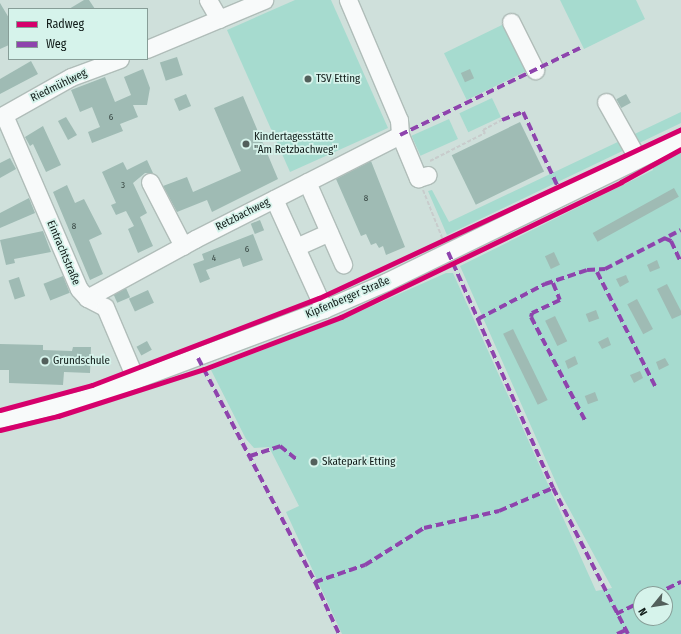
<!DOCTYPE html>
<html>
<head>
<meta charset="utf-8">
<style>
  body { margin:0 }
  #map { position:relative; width:681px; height:634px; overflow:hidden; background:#cfe0db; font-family:"Fira Sans Condensed",sans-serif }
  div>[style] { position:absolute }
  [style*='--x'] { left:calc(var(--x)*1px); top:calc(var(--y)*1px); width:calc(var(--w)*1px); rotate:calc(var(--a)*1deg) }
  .green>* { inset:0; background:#a6dbcf; transform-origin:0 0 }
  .building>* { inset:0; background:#9fbbb4; transform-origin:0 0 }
  .path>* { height:2px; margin-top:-1px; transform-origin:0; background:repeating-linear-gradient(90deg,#c8cccc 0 4px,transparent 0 6px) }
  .roads { filter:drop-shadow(1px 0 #b0bdb9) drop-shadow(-1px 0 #b0bdb9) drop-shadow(0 1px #b0bdb9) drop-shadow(0 -1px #b0bdb9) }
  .minor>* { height:17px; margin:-8.5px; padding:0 8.5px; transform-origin:8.5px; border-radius:8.5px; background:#f8fafa }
  .quiet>* { height:4px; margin-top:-2px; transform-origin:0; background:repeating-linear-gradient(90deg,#8e44ad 0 8px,transparent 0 12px) }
  .cycleway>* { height:5px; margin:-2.5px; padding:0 2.5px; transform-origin:2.5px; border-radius:2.5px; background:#d6006c }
  .dots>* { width:11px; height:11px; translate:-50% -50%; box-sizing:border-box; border:2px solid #d6f3eb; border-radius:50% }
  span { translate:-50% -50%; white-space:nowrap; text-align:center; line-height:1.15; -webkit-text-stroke:3.5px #d6f3eb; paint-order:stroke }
  .number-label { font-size:9px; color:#34433f }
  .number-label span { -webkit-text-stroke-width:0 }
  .poi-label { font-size:11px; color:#101b18 }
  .left { translate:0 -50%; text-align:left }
  .street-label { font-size:11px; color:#101b18 }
  .legend { position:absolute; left:8px; top:8px; width:140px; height:52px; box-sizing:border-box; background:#d6f3eb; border:1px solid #879d97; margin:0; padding:5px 7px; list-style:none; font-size:12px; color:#101b18 }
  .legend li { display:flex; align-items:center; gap:8px; height:20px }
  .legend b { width:20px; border:1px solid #879d97 }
  .north { position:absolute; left:633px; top:586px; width:40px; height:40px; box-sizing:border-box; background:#d6f3eb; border:1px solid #879d97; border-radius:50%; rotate:240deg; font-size:11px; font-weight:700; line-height:16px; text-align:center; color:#101b18 }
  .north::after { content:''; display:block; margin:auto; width:14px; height:18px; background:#53605c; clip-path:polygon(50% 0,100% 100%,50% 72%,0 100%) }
</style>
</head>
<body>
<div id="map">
  <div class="green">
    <div style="clip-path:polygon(295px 0,331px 0,388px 128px,290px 172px,227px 30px)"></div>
    <div style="clip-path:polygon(560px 0,636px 0,645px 19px,584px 49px)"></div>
    <div style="left:506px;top:23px;width:52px;height:69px;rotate:64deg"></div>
    <div style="left:492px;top:98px;width:21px;height:36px;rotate:65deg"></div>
    <div style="clip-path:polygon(681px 112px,681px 123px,447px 235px,428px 191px,432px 190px,449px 222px)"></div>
    <div style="left:449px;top:119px;width:22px;height:41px;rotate:66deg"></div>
    <div style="clip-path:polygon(evenodd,681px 152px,681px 634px,342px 634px,286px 512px,299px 506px,269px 447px,254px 448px,246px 439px,211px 370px,343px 319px,446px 273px,453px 273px,596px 591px,612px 588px,561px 494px,460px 266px,653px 170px,653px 166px,681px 152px,641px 594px,665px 594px,665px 618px,641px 618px,641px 594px)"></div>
  </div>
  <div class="building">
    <div style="clip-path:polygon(84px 0,89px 0,95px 9px,69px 9px)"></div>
    <div style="clip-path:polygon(0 3px,9px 18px,9px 45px,0 49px)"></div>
    <div style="left:177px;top:57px;width:19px;height:18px;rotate:72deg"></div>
    <div style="clip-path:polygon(31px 61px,38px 74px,0 94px,0 79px)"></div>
    <div style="clip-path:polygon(143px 69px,150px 88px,147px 105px,133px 105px,138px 117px,120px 124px,123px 131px,92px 143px,88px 132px,100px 127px,92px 107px,80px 112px,71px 90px,105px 77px,115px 102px,131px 95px,124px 77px)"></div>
    <div style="left:470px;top:69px;width:10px;height:10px;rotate:66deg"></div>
    <div style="left:186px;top:94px;width:13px;height:13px;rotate:67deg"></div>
    <div style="left:626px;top:94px;width:10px;height:11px;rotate:61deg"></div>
    <div style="clip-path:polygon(243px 96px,278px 179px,212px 212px,207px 200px,177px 212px,163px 186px,187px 177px,193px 192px,241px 171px,214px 108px)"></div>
    <div style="clip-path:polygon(66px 117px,77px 135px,68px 140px,58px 121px)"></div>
    <div style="left:520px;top:122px;width:55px;height:76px;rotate:64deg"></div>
    <div style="clip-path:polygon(43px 126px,61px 165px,46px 172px,33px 144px,30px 146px,25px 137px)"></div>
    <div style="clip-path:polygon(10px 158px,16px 169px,0 178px,0 163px)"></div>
    <div style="clip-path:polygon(147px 160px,153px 173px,145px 173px,133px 183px,147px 213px,140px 217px,153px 246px,138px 253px,128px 229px,134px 226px,126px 211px,116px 215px,111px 205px,116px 203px,102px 172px,123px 162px,127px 170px)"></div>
    <div style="clip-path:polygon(371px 161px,405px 247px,386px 255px,383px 246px,379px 248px,376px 243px,371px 245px,366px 234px,361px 236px,336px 179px)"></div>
    <div style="clip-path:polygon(67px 185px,75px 203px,84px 199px,102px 234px,89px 240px,103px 274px,90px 280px,53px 192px)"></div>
    <div style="left:674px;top:188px;width:10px;height:93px;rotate:61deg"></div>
    <div style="clip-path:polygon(29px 198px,35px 213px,0 228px,0 213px)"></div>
    <div style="left:260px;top:220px;width:11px;height:10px;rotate:68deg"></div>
    <div style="clip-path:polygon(43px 231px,51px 252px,14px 259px,15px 263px,6px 265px,0 240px)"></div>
    <div style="clip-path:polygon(253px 234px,263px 260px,243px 267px,240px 258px,206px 270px,210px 279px,200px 283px,193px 264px,204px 260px,202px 254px)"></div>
    <div style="left:554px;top:252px;width:14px;height:10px;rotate:65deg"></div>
    <div style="clip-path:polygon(657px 260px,660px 268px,650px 272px,647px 265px)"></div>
    <div style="clip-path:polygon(626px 275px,629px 282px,620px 287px,616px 279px)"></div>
    <div style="left:63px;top:276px;width:18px;height:21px;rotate:68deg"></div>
    <div style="left:19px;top:277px;width:20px;height:11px;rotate:72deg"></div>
    <div style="clip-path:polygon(667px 284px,681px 311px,681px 315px,672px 319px,657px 289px)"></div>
    <div style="left:126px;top:288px;width:10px;height:14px;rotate:66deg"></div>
    <div style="left:148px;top:290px;width:14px;height:21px;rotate:65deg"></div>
    <div style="left:637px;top:299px;width:34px;height:11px;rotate:62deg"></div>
    <div style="left:596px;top:310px;width:9px;height:11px;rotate:69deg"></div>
    <div style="left:555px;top:316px;width:28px;height:11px;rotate:64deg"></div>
    <div style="left:513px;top:329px;width:79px;height:11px;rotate:64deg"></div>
    <div style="clip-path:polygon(608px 337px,611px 345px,602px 349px,598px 342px)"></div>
    <div style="left:147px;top:341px;width:10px;height:12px;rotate:61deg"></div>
    <div style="clip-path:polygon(0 344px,43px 345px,43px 350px,72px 351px,73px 347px,91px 347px,90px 373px,64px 372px,63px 385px,9px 383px,9px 370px,0 370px)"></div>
    <div style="clip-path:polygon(575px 356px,578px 364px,568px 369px,565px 361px)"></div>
    <div style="clip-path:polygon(665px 358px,669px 365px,659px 370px,656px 362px)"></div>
    <div style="clip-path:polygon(640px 371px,643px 378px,634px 383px,630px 375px)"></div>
    <div style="left:595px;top:392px;width:9px;height:11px;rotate:69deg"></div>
  </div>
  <div class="path">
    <div style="--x:430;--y:161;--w:62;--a:-27"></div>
    <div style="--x:485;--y:133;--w:4;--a:-124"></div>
    <div style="--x:483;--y:130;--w:21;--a:-28"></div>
    <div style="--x:423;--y:190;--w:54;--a:68.2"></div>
  </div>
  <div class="roads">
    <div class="minor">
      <div style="--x:208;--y:0;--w:22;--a:60"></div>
      <div style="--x:348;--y:0;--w:130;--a:67"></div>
      <div style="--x:399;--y:120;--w:15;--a:86"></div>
      <div style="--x:400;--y:135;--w:47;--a:67.3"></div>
      <div style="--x:418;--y:178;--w:10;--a:-17"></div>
      <div style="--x:511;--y:22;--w:54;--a:63.4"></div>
      <div style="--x:147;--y:49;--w:127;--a:-22.7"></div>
      <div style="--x:606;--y:102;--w:65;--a:60.7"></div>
      <div style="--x:4;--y:115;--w:189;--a:66.7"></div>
      <div style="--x:79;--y:289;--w:12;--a:48"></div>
      <div style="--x:87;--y:298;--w:20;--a:27"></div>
      <div style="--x:105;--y:307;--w:79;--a:67"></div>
      <div style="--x:0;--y:117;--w:81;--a:-29.4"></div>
      <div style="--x:71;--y:77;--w:52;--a:-20.2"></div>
      <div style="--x:150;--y:182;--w:72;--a:62.7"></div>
      <div style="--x:307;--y:182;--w:90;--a:66.3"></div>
      <div style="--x:274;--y:199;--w:121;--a:65.6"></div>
      <div style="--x:296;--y:247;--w:36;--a:-24"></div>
      <div style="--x:87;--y:298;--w:123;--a:-28.6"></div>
      <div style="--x:195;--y:239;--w:230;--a:-26.9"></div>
      <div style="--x:0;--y:419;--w:89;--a:-13.7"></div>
      <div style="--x:86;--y:398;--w:254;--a:-20.5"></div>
      <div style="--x:324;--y:309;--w:68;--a:-23.5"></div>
      <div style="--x:386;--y:282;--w:328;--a:-26"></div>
    </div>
  </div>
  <div class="quiet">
    <div style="--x:502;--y:120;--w:22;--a:-21"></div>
    <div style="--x:523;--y:112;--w:81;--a:65"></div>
    <div style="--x:400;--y:135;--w:200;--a:-25.8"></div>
    <div style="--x:664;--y:238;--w:8;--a:23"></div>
    <div style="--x:671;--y:241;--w:23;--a:65"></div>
    <div style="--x:448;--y:252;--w:258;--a:66"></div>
    <div style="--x:553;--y:488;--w:164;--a:62.8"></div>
    <div style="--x:597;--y:272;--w:128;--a:63"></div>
    <div style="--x:553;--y:283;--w:18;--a:68"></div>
    <div style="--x:560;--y:300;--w:31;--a:155"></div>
    <div style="--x:532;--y:313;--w:4;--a:104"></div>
    <div style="--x:531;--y:317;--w:119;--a:62.4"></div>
    <div style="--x:478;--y:319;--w:76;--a:-27.6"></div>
    <div style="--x:545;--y:284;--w:44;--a:-18.4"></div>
    <div style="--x:587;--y:270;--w:18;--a:-3"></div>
    <div style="--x:605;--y:269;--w:85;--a:-27.2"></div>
    <div style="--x:198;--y:358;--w:253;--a:62.4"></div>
    <div style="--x:315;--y:582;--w:57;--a:65.2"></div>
    <div style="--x:250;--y:456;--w:32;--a:-18"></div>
    <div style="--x:280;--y:446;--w:21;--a:39"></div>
    <div style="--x:315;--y:582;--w:53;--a:-18.8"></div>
    <div style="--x:365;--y:565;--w:70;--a:-32.1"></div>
    <div style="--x:424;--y:528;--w:77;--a:-12.8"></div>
    <div style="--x:499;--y:511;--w:59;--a:-23.1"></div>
    <div style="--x:656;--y:594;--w:28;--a:-26"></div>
    <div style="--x:616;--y:614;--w:28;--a:-26"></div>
    <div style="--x:617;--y:634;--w:10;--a:-24"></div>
  </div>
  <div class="cycleway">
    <div style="--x:0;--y:410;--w:95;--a:-15.2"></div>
    <div style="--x:92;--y:385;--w:243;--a:-21"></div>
    <div style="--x:319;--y:298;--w:400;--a:-25"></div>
    <div style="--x:0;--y:430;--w:60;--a:-13.6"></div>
    <div style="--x:58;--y:416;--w:153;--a:-17.8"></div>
    <div style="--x:204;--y:369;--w:147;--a:-20.8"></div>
    <div style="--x:341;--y:317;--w:311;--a:-25.7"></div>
    <div style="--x:621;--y:182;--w:68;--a:-28.8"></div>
  </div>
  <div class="dots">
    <div style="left:308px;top:79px;background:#53605c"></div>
    <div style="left:246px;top:144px;background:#53605c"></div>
    <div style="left:45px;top:361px;background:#53605c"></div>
    <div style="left:314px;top:462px;background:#53605c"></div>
  </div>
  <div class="number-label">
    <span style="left:111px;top:117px">6</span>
    <span style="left:123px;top:185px">3</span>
    <span style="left:366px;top:198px">8</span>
    <span style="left:74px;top:226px">8</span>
    <span style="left:247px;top:249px">6</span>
    <span style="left:214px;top:258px">4</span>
  </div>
  <div class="poi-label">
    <span class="left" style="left:316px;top:79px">TSV Etting</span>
    <span class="left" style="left:254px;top:144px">Kindertagesstätte<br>"Am Retzbachweg"</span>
    <span class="left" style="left:53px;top:361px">Grundschule</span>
    <span class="left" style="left:322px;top:462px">Skatepark Etting</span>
  </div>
  <div class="street-label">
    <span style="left:59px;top:86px;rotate:-26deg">Riedmühlweg</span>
    <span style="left:243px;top:215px;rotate:-27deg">Retzbachweg</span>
    <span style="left:63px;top:253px;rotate:67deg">Eintrachtstraße</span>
    <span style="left:348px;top:298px;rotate:-23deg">Kipfenberger Straße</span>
  </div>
  <ul class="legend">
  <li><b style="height:5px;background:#d6006c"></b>Radweg</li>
  <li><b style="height:5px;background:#8e44ad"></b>Weg</li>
  </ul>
  <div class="north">N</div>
</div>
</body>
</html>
